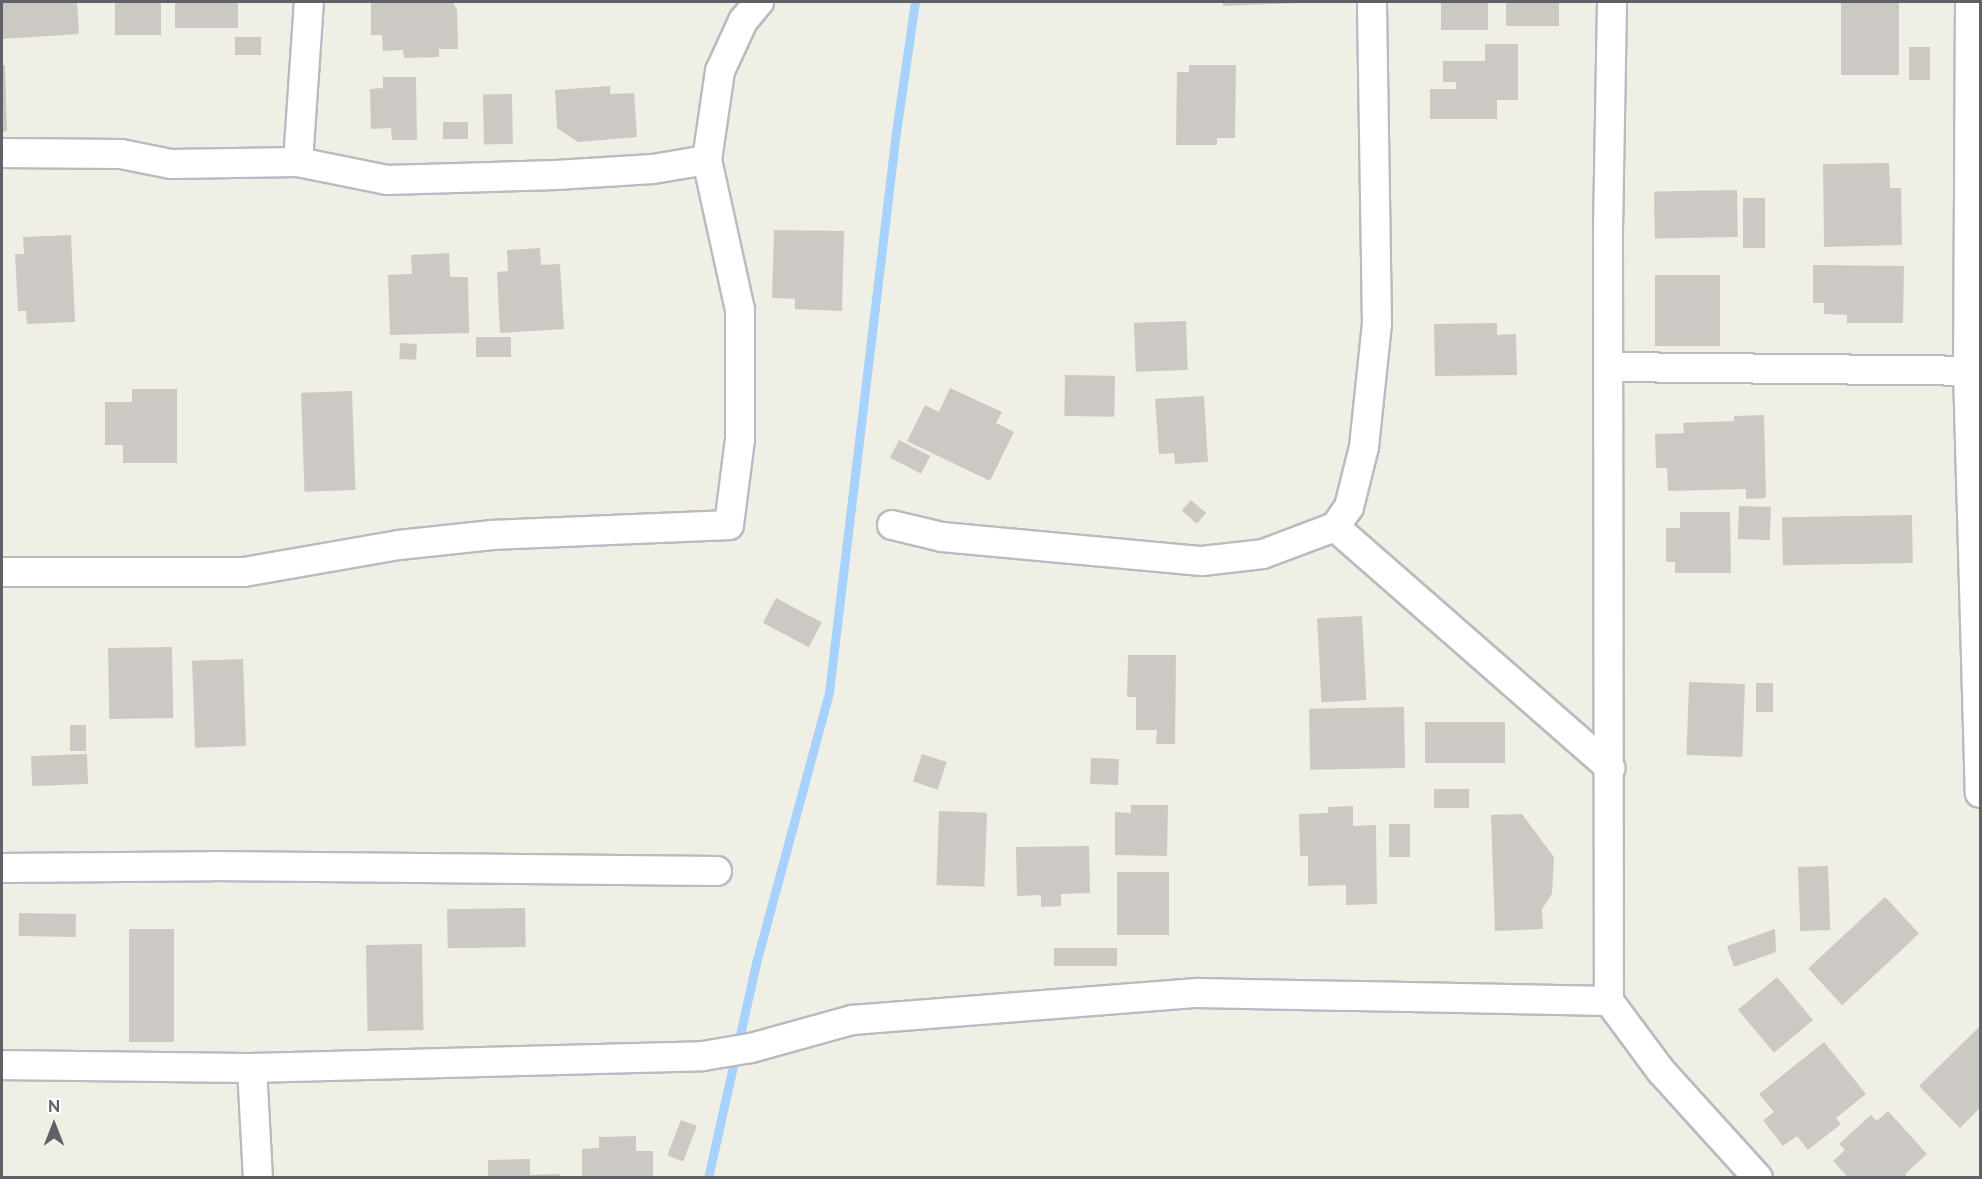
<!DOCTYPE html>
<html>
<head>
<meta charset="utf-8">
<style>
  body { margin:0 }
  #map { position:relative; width:1982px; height:1179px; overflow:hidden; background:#f0efe6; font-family:Raleway,sans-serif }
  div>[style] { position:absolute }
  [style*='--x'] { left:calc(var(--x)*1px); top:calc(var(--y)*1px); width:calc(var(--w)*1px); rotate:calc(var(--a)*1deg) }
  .stream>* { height:9px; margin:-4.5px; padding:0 4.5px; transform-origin:4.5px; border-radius:4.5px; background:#a8d2fe }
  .building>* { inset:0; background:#ccc9c4; transform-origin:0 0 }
  .roads { filter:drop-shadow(2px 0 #b9bbc0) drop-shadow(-2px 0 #b9bbc0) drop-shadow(0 2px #b9bbc0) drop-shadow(0 -2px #b9bbc0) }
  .street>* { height:28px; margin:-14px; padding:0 14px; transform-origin:14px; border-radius:14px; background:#fff }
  span { translate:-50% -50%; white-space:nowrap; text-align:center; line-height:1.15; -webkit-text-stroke:6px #fff; paint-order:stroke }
  .frame { position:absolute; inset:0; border:3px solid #5e6166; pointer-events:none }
  .north { position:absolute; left:24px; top:1095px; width:60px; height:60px; -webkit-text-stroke:4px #fff; paint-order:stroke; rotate:0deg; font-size:16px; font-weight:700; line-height:24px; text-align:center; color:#5e6166 }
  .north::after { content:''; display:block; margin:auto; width:21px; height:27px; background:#5e6166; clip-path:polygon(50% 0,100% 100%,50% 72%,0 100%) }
</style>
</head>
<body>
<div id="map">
  <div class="stream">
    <div style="--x:708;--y:1178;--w:220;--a:-77.4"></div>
    <div style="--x:756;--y:963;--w:281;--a:-74.9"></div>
    <div style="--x:829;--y:692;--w:564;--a:-83.18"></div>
    <div style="--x:896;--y:132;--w:131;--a:-81.7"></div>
  </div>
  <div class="building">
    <div style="clip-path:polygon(2px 2px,77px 2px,79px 34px,2px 39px)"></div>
    <div style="left:115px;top:2px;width:46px;height:33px"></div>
    <div style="left:175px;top:2px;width:63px;height:26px"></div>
    <div style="clip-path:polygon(371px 2px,453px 2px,457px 10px,458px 49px,439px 49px,439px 57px,404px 58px,403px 50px,383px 51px,382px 35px,371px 35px)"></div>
    <div style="clip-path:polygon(1223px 2px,1300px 2px,1300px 3px,1223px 6px)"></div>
    <div style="left:1441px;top:2px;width:47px;height:28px"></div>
    <div style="left:1506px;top:2px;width:53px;height:24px"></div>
    <div style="left:1841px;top:2px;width:58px;height:73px"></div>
    <div style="left:235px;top:37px;width:26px;height:18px"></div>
    <div style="clip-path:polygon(1485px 44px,1518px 44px,1518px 100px,1497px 100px,1497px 119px,1430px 119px,1430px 89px,1456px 89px,1456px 82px,1443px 82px,1443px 61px,1485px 61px)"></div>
    <div style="left:1909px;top:47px;width:21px;height:33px"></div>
    <div style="clip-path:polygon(2px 65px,5px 65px,7px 131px,2px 132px)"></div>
    <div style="clip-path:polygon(1189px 65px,1236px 65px,1235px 138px,1217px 138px,1217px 145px,1176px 145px,1177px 72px,1189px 72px)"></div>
    <div style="clip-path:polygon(383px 77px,416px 77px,417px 140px,392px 140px,391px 128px,371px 129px,370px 89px,383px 88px)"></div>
    <div style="clip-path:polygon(610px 86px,610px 94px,634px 93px,637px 137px,578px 142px,557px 128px,555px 90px)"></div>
    <div style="left:512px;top:94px;width:50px;height:29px;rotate:89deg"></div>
    <div style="left:443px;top:122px;width:25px;height:17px"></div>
    <div style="clip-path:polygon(1889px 163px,1890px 188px,1901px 188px,1902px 245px,1824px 247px,1823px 164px)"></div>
    <div style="left:1737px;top:190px;width:47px;height:83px;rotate:89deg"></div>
    <div style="left:1743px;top:198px;width:22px;height:50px"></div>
    <div style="clip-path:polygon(774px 230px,844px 231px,842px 311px,795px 309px,795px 299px,772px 298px)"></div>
    <div style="clip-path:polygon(71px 235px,75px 322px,27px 324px,26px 311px,18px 311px,15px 254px,24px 254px,23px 237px)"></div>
    <div style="clip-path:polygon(540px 248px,541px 265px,560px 264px,564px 329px,500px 333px,497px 272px,508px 271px,507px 250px)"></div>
    <div style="clip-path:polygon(449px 253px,450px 277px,468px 277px,469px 333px,390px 335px,388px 275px,412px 274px,411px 255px)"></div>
    <div style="clip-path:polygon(1813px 265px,1904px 266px,1903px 323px,1847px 323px,1847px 315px,1824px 314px,1824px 303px,1813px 303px)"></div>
    <div style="left:1655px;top:275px;width:65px;height:71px"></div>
    <div style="left:1186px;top:321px;width:49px;height:52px;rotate:88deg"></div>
    <div style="clip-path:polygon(1497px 323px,1497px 335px,1516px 334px,1517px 375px,1435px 376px,1434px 324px)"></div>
    <div style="left:476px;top:337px;width:35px;height:20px"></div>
    <div style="left:400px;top:343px;width:17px;height:16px;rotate:3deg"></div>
    <div style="left:1065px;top:375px;width:50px;height:41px;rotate:1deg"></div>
    <div style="clip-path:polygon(950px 388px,1002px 412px,996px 423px,1014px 432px,990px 481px,907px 441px,925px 405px,939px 412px)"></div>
    <div style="clip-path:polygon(132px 389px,177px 389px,177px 463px,123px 463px,123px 445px,105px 445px,105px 402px,132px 402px)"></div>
    <div style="left:352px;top:391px;width:99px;height:51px;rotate:88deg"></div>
    <div style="clip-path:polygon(1204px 396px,1208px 462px,1175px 464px,1174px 453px,1159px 454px,1155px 399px)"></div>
    <div style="clip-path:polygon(1764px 415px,1766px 498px,1746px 499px,1746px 489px,1668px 491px,1667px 468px,1656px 468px,1655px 434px,1684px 433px,1683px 423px,1734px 421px,1734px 416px)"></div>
    <div style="left:899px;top:440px;width:35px;height:20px;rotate:27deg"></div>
    <div style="left:1191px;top:500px;width:20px;height:14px;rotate:41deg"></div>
    <div style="left:1739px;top:506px;width:32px;height:33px;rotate:2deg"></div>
    <div style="clip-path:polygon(1680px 512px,1730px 512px,1731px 573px,1675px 573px,1675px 562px,1666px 562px,1666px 528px,1680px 528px)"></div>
    <div style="left:1912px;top:515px;width:48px;height:130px;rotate:89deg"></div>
    <div style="left:776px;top:598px;width:52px;height:28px;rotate:28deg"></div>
    <div style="left:1362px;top:616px;width:84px;height:45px;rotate:87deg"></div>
    <div style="left:172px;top:647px;width:71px;height:64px;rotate:89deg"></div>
    <div style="clip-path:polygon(1128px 655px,1176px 655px,1175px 744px,1156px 744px,1157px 730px,1136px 730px,1136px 697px,1127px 697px)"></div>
    <div style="left:243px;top:659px;width:87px;height:51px;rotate:88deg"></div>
    <div style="left:1689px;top:682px;width:56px;height:73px;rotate:2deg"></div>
    <div style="left:1756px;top:683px;width:17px;height:29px"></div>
    <div style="left:1404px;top:707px;width:61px;height:95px;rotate:89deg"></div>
    <div style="left:1505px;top:722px;width:41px;height:80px;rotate:90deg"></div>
    <div style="left:70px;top:725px;width:16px;height:26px"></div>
    <div style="left:87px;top:754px;width:30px;height:56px;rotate:88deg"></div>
    <div style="left:922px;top:754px;width:26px;height:29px;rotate:18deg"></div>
    <div style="left:1091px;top:758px;width:28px;height:26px;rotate:2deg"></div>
    <div style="left:1434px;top:789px;width:35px;height:19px"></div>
    <div style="clip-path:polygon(1131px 805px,1168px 805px,1167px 856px,1115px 855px,1115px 812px,1131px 813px)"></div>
    <div style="clip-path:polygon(1353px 806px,1353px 826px,1376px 825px,1377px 904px,1346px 905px,1346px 885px,1308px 886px,1308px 856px,1300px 856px,1299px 814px,1328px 813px,1328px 807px)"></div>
    <div style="left:939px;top:811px;width:48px;height:74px;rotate:2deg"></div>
    <div style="clip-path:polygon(1522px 814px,1554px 857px,1552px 894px,1542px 909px,1543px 929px,1495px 931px,1491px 815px)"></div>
    <div style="left:1389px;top:824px;width:21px;height:33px"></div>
    <div style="clip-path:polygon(1089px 846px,1090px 893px,1061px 894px,1061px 906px,1041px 907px,1041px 895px,1017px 896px,1016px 847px)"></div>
    <div style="left:1828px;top:866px;width:64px;height:30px;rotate:88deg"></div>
    <div style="left:1117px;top:872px;width:52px;height:63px"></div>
    <div style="left:1885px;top:897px;width:50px;height:105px;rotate:47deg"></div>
    <div style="left:525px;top:908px;width:39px;height:78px;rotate:89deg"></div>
    <div style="left:19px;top:913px;width:57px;height:23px;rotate:1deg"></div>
    <div style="left:129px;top:929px;width:45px;height:113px"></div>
    <div style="clip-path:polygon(1775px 929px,1776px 952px,1734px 967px,1727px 946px)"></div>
    <div style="left:422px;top:944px;width:86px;height:56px;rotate:89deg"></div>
    <div style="left:1054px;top:948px;width:63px;height:18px"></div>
    <div style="left:1777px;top:977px;width:56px;height:51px;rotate:50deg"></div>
    <div style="clip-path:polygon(1980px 1026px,1980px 1108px,1960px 1128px,1919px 1086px)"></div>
    <div style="clip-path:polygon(1824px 1042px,1866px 1094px,1836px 1118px,1841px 1124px,1808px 1150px,1797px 1136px,1783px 1146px,1763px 1120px,1774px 1112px,1759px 1094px)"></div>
    <div style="clip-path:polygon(1888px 1111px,1927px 1154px,1905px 1174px,1908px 1178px,1843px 1178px,1846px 1175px,1833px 1161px,1845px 1150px,1839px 1144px,1871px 1115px,1877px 1121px)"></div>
    <div style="left:681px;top:1120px;width:17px;height:38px;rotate:21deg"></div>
    <div style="clip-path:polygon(636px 1136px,636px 1151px,653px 1151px,653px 1178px,582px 1178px,582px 1149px,599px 1148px,599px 1137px)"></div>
    <div style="clip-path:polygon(530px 1159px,530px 1175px,560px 1174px,560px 1178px,488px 1178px,488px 1160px)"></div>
  </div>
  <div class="roads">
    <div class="street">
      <div style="--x:1612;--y:2;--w:234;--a:91"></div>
      <div style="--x:1608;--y:236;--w:765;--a:89.93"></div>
      <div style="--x:1609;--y:1001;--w:87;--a:53.4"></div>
      <div style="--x:1661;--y:1071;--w:144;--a:47.8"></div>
      <div style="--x:1970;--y:2;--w:369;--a:90.3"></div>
      <div style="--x:1968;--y:371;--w:422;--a:88.4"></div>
      <div style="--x:2;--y:153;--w:119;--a:0.5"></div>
      <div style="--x:121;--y:154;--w:51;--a:11.3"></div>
      <div style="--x:171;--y:164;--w:127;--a:-0.9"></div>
      <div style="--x:298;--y:162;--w:91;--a:11.4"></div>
      <div style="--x:387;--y:180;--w:169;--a:-1.7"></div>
      <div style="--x:556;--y:175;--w:97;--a:-3.5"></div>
      <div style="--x:653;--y:169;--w:55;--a:-9.5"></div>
      <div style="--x:298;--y:162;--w:160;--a:-86.1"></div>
      <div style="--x:1609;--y:367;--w:371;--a:0.6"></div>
      <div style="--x:892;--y:525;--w:51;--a:13.5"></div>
      <div style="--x:942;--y:537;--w:261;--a:5.3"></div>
      <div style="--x:1202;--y:561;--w:61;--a:-6.5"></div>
      <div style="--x:1263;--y:554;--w:77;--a:-20.6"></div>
      <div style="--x:1335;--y:527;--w:24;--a:-55"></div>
      <div style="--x:1349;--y:507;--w:62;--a:-76"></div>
      <div style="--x:1364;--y:447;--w:124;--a:-84"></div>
      <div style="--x:1377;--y:324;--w:322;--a:-90.9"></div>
      <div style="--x:1335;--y:527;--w:366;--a:41.2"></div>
      <div style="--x:2;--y:572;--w:242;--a:0"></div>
      <div style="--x:244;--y:572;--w:157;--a:-9.9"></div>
      <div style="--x:399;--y:545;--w:94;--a:-6.1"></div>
      <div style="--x:492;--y:535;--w:237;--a:-2.4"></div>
      <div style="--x:729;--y:525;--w:87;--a:-82.7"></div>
      <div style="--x:740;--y:439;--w:129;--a:-90"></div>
      <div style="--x:740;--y:310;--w:154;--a:-102.4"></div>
      <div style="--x:707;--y:160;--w:90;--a:-81.7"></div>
      <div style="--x:720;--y:71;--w:55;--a:-65.3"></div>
      <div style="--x:743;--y:21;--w:25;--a:-50"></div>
      <div style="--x:2;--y:868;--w:211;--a:-0.5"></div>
      <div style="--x:213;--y:866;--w:504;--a:0.57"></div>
      <div style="--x:2;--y:1065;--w:250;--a:0.7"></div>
      <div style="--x:252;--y:1068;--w:110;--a:86.9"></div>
      <div style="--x:252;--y:1068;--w:451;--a:-1.5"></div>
      <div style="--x:703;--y:1056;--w:49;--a:-9.5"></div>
      <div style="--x:751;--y:1048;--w:105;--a:-15.5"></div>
      <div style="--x:852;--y:1020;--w:346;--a:-4.5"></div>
      <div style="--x:1197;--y:993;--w:412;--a:1.1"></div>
    </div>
  </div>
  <div class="frame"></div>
  <div class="north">N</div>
</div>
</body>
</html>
